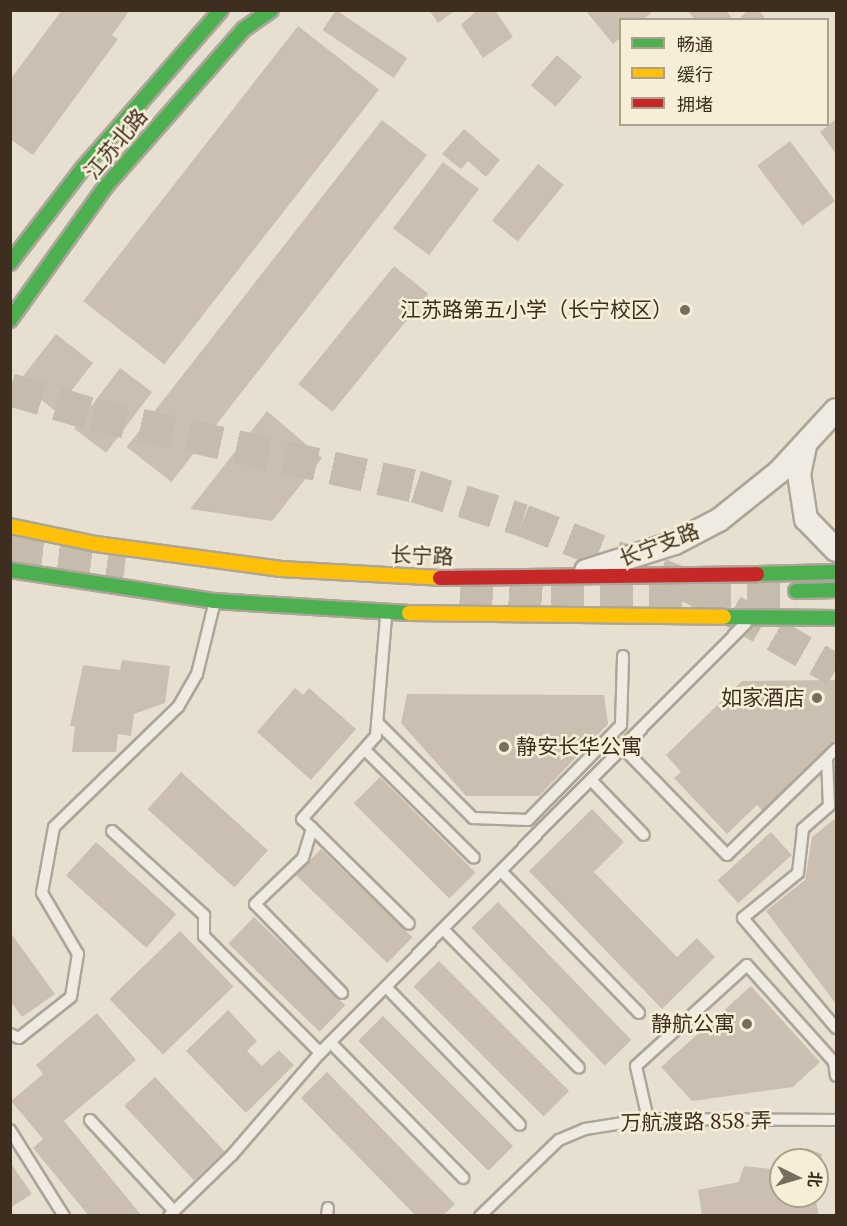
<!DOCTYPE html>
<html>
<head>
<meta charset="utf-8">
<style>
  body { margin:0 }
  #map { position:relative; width:847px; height:1226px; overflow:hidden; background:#e7e0d1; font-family:Lora,"Noto Sans SC",serif }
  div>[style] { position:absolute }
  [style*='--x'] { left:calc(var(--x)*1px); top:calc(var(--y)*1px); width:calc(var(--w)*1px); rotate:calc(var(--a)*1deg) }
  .building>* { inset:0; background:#cbbfb2; transform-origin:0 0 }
  .highway-tunnel>* { height:33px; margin-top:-16.5px; transform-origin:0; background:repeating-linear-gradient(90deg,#c5bcae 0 33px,transparent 0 49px) }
  .roads { filter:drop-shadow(2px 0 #ada599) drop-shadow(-2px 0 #ada599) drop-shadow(0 2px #ada599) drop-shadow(0 -2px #ada599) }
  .lane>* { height:10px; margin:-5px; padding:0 5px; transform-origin:5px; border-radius:5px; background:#efebe3 }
  .street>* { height:22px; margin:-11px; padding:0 11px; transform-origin:11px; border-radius:11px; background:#efebe3 }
  .fast>* { height:14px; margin:-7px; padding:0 7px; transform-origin:7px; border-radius:7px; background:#4caf50 }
  .slow>* { height:14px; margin:-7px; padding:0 7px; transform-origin:7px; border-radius:7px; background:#ffc107 }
  .jam>* { height:14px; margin:-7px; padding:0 7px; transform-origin:7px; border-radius:7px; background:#c62828 }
  .dots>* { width:16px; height:16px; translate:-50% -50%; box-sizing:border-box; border:3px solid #f7eed8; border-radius:50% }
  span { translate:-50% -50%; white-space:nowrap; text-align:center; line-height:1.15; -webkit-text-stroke:5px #f7eed8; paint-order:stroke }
  .street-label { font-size:21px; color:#3d2e20 }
  .poi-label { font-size:21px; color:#3d2e20 }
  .right { translate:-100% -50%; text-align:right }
  .left { translate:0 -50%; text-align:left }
  .frame { position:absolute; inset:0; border:12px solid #3d2e20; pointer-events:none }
  .legend { position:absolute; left:619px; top:18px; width:210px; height:108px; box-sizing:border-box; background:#f7eed8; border:2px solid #ada18e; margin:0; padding:8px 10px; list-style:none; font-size:18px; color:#3d2e20 }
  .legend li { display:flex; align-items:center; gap:12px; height:30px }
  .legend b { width:30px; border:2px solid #ada18e }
  .north { position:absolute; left:769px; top:1148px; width:60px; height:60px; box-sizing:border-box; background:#f7eed8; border:2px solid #ada18e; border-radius:50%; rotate:95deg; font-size:16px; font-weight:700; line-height:24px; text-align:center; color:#3d2e20 }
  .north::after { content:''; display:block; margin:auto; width:21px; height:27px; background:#786c5e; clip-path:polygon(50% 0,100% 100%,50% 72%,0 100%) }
</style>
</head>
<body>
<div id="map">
  <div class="building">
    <div style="clip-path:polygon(62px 10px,130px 10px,112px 35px,118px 39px,33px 155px,10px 139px,10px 80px)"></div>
    <div style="left:336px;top:10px;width:86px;height:24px;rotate:34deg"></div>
    <div style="clip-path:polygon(429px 10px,456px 10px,438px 23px)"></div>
    <div style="clip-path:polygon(477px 10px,495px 10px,513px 37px,483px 58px,461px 25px)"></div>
    <div style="clip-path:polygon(585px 10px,649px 10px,651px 13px,643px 20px,620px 20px,620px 38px,613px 44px)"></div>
    <div style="clip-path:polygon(687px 10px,726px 10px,733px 20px,695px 20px)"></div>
    <div style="clip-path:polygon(748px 10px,759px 10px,766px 20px,738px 20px)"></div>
    <div style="left:298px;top:26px;width:103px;height:349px;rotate:38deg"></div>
    <div style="left:557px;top:55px;width:33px;height:40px;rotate:41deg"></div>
    <div style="clip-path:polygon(836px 119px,836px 154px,820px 132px)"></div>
    <div style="left:382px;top:120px;width:57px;height:415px;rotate:38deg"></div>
    <div style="clip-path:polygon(464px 129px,500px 160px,486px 177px,468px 161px,461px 169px,442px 154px)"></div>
    <div style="left:790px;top:141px;width:75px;height:41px;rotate:53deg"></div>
    <div style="left:443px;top:162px;width:45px;height:83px;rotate:37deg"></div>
    <div style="left:538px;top:164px;width:33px;height:73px;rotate:39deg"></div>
    <div style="left:394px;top:266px;width:44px;height:152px;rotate:39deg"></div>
    <div style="left:56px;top:334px;width:47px;height:61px;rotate:38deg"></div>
    <div style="left:120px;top:368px;width:40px;height:76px;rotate:37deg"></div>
    <div style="clip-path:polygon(267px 411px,322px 458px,272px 521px,190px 509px)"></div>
    <div style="clip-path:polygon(122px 660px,170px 666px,165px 703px,134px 714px,131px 736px,118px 734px,116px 752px,72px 752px,75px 726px,70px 726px,83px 665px,120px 670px)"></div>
    <div style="clip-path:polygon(836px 680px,836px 741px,763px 811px,757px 805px,727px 834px,674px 778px,681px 772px,666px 755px,742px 681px)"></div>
    <div style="clip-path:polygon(295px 688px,303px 695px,309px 688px,356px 729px,311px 780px,257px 732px)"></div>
    <div style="clip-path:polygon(407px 694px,604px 695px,608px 724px,539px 796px,466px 796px,401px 723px)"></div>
    <div style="left:181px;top:772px;width:117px;height:50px;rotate:42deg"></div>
    <div style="left:380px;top:777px;width:135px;height:37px;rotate:45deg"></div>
    <div style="clip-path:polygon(592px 809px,624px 842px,594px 872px,677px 957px,697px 938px,715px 957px,662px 1009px,529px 871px)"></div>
    <div style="clip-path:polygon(836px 818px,836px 1004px,766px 911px,805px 880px,812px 837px)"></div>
    <div style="left:771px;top:832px;width:31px;height:72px;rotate:48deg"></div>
    <div style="left:96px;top:842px;width:108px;height:45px;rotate:42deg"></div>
    <div style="left:321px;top:849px;width:127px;height:36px;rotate:44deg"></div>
    <div style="left:498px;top:902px;width:192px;height:37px;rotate:46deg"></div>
    <div style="left:254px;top:917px;width:127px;height:37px;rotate:44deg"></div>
    <div style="left:180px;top:931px;width:77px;height:98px;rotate:46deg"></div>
    <div style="clip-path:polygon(10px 932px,55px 994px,22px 1017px,10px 1001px)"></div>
    <div style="left:439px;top:961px;width:184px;height:36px;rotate:45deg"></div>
    <div style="clip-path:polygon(751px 986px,820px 1062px,793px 1087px,692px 1101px,661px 1067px)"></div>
    <div style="clip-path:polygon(228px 1010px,257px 1041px,247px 1051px,262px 1066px,279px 1050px,294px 1065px,246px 1113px,186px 1051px)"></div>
    <div style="clip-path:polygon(97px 1013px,136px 1060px,64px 1121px,142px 1216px,89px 1216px,33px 1148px,43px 1139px,11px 1101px,43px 1074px,36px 1065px)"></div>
    <div style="left:383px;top:1016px;width:184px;height:35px;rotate:45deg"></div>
    <div style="clip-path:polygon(327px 1072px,455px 1204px,443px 1216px,416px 1216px,301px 1098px)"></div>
    <div style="left:155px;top:1077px;width:102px;height:42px;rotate:47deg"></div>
    <div style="clip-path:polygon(806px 1148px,822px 1154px,818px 1177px,817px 1160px,806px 1160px)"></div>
    <div style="clip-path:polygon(10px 1162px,32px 1194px,10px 1208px)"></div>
    <div style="clip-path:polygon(744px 1166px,781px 1170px,781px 1196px,815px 1196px,819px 1216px,702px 1216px,698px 1190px,739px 1182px)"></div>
  </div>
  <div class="highway-tunnel">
    <div style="--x:10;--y:389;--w:87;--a:16.8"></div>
    <div style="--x:93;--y:414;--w:331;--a:12.6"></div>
    <div style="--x:416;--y:486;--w:112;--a:17.6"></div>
    <div style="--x:523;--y:520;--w:180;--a:21.6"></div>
    <div style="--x:690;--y:586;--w:168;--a:29.9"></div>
    <div style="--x:10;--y:549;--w:116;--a:6.9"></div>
    <div style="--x:460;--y:592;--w:91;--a:4.4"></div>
    <div style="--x:551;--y:599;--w:245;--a:-1.9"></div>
  </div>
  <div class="roads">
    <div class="lane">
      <div style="--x:377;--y:722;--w:136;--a:45"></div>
      <div style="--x:473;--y:818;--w:55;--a:2.1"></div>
      <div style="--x:528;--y:820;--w:133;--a:-45.6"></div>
      <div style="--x:621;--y:725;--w:69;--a:-88.3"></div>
      <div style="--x:623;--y:748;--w:149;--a:45.8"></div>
      <div style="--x:727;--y:855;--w:152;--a:-44.2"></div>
      <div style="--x:365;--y:750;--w:153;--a:44.7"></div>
      <div style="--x:827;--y:759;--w:47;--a:87.6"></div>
      <div style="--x:829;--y:806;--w:35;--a:139"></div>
      <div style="--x:803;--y:829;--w:44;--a:96.5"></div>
      <div style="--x:798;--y:873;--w:71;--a:140.7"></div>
      <div style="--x:743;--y:918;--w:144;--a:49.8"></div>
      <div style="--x:591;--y:780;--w:76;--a:46.1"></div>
      <div style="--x:312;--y:828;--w:136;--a:44.7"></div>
      <div style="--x:112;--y:831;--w:125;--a:42.4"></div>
      <div style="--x:204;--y:915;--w:21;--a:90"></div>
      <div style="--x:204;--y:936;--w:165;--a:45.2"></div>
      <div style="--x:501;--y:871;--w:198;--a:45.8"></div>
      <div style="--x:443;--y:929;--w:194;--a:45.6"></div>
      <div style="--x:386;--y:987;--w:192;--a:45.8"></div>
      <div style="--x:342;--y:993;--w:124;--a:-134.3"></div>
      <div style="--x:255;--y:904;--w:66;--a:-43.8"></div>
      <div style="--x:303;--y:858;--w:31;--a:-73"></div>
      <div style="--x:312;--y:828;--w:13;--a:-138"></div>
      <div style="--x:302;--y:819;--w:111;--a:-48.3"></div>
      <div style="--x:376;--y:736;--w:120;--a:-85.2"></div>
      <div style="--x:10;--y:1034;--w:10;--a:24"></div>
      <div style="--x:19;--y:1038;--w:66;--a:-38.3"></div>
      <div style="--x:71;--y:997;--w:44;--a:-80.8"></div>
      <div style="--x:78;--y:954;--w:71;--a:-120.5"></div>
      <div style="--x:42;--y:893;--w:67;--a:-79.7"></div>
      <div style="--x:54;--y:827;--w:173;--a:-44.1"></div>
      <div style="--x:178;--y:707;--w:38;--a:-60"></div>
      <div style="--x:197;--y:674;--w:71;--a:-76.2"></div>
      <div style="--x:331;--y:1043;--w:189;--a:45.6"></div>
      <div style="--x:648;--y:1119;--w:54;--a:-102.8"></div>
      <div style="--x:636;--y:1066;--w:150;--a:-42.3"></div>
      <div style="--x:747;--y:965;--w:130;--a:48.1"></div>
      <div style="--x:834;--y:1062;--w:14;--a:82"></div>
      <div style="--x:90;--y:1120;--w:124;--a:47.3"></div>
      <div style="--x:10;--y:1130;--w:102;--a:57.9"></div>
      <div style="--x:169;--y:1216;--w:88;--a:-44.1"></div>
      <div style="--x:232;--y:1155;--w:135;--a:-49.2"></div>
      <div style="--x:320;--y:1053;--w:605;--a:-45.27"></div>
      <div style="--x:327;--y:1216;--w:8;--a:-83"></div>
      <div style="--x:480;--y:1216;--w:110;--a:-43.9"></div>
      <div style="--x:559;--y:1140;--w:28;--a:-23"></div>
      <div style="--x:585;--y:1129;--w:64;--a:-9"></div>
      <div style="--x:648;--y:1119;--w:188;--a:0.3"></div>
    </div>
    <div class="street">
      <div style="--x:805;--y:446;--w:29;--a:102"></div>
      <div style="--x:799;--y:474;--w:46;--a:81.2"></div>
      <div style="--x:806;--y:519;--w:43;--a:45.9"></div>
      <div style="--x:586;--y:571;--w:93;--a:-17.5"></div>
      <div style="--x:675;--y:543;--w:50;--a:-27.6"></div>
      <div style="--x:719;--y:520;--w:77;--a:-38.7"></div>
      <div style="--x:779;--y:472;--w:84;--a:-47.4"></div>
    </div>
    <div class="fast">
      <div style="--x:10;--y:263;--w:121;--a:-52.4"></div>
      <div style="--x:84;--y:167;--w:208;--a:-48.9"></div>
      <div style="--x:10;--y:320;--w:165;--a:-54.4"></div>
      <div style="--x:106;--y:186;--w:209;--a:-48.7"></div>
      <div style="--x:244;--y:29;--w:33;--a:-35"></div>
      <div style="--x:10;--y:570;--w:206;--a:8.6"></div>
      <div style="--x:214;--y:601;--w:195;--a:3.5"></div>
      <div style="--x:757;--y:574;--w:79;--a:-1.5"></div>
      <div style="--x:796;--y:591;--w:40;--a:-1.4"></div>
      <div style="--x:724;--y:617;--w:112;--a:0.5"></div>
    </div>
    <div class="slow">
      <div style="--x:10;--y:526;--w:88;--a:11.8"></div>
      <div style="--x:96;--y:544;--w:187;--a:7.7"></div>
      <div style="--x:281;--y:569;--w:159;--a:3.2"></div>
      <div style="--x:409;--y:613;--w:315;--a:0.7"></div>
    </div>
    <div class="jam">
      <div style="--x:440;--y:578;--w:317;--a:-0.7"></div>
    </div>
  </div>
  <div class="dots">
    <div style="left:685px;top:310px;background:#786c5e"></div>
    <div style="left:817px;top:698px;background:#786c5e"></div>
    <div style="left:504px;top:747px;background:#786c5e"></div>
    <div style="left:747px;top:1024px;background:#786c5e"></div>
  </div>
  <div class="street-label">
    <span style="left:116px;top:144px;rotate:-50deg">江苏北路</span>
    <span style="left:659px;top:545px;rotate:-21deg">长宁支路</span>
    <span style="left:422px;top:556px;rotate:2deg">长宁路</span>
    <span style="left:696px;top:1122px;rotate:-1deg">万航渡路 858 弄</span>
  </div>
  <div class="poi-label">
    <span class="right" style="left:673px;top:310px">江苏路第五小学（长宁校区）</span>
    <span class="right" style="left:805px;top:698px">如家酒店</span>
    <span class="left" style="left:516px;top:747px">静安长华公寓</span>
    <span class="right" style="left:735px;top:1024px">静航公寓</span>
  </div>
  <div class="frame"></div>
  <ul class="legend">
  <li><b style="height:8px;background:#4caf50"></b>畅通</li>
  <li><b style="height:8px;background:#ffc107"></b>缓行</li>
  <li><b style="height:8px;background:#c62828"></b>拥堵</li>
  </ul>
  <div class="north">北</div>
</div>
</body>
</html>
